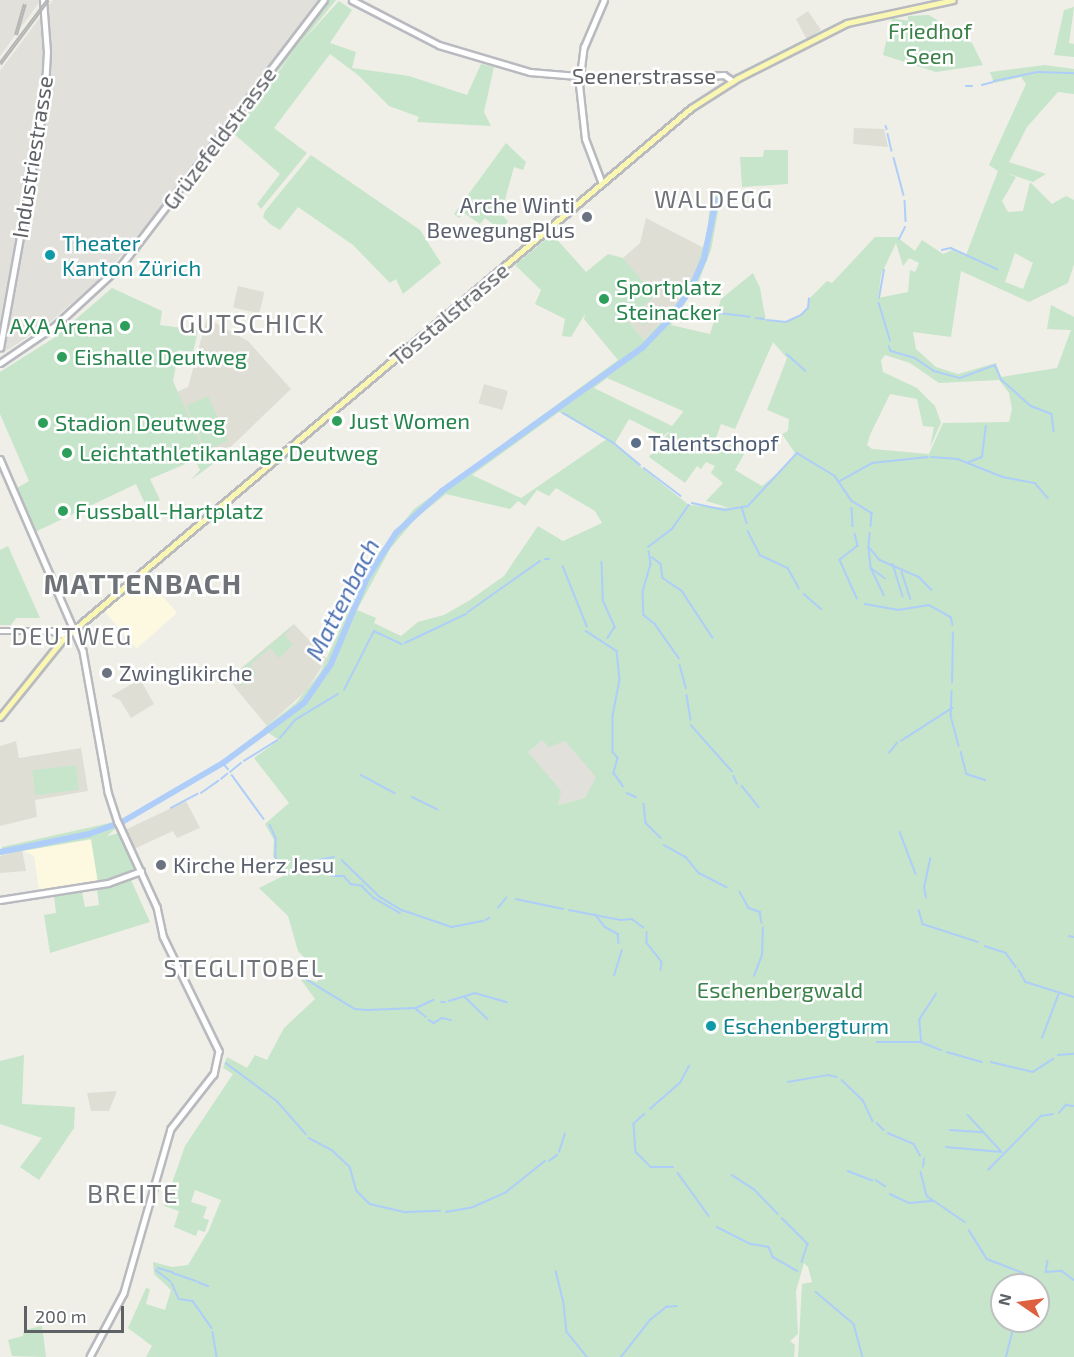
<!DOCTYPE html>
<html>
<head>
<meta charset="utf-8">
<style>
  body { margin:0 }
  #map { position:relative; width:1074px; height:1357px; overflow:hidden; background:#efefe7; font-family:"Exo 2",sans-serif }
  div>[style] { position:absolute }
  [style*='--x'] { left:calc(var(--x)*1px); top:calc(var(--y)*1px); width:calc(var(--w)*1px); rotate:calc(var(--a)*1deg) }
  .commercial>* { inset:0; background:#fcf9e0; transform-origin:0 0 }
  .industrial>* { inset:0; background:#e1e0db }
  .education>* { inset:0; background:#dfded5; transform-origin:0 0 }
  .green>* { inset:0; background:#c6e5ca; transform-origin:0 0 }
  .stream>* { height:1.5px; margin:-0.75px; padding:0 0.75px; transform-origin:0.75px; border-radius:0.75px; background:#aecef9 }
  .river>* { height:6px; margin:-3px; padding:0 3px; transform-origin:3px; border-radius:3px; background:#aecef9 }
  .roads { filter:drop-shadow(2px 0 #b8babf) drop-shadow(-2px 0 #b8babf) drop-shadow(0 2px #b8babf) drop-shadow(0 -2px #b8babf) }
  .secondary>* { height:4.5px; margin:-2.25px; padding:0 2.25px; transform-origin:2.25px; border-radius:2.25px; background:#fff }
  .primary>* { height:5px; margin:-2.5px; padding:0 2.5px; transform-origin:2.5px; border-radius:2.5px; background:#f9f7b2 }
  .rail>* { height:4px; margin-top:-2px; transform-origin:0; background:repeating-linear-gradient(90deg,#fff 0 4.5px,#b5b5b6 0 9px); box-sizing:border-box; border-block:2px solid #b5b5b6 }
  .dots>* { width:16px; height:16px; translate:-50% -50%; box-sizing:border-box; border:3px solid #fff; border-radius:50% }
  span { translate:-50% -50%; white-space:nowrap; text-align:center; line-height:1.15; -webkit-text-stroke:5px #fff; paint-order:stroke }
  .park-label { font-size:22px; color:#3b8048 }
  .street-label { font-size:22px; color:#5e6166 }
  .worship-label { font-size:22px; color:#5b616d }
  .right { translate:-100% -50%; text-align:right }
  .left { translate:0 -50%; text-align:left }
  .culture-label { font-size:22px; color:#0d838f }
  .leisure-label { font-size:22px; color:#27864d }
  .service-label { font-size:22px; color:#4e5e75 }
  .neighbourhood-label { font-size:24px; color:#6f7378; letter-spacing:1.5px }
  .water-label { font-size:24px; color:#4e71b3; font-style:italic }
  .quarter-label { font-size:26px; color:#6f7378; letter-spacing:1.5px }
  .district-label { font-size:28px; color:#6f7378; font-weight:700; letter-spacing:1.5px }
  .north { position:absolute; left:990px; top:1273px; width:60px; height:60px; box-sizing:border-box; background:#fff; border:2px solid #bfc0c2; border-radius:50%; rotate:283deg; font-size:16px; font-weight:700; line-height:24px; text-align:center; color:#5e6166 }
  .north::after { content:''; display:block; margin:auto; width:21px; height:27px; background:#dd6140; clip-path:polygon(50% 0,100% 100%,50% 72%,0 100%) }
  .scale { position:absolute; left:24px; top:1306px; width:100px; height:27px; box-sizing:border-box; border:3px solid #5e6166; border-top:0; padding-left:8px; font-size:18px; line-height:21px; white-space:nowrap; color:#5e6166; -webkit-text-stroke:4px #fff; paint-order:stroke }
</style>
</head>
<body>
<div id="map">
  <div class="commercial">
    <div style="left:145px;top:576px;width:49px;height:54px;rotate:49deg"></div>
    <div style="clip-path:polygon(91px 840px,98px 882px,39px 890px,34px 856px,22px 850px)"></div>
  </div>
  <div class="industrial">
    <div style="clip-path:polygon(0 0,41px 0,0 56px)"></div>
    <div style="clip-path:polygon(53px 0,318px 0,161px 208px,106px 273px,50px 322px,3px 353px,4px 344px,0 343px,0 71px)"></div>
    <div style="clip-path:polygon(542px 739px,549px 746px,565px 741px,597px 777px,585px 798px,558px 805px,558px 794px,528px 752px)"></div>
  </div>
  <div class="education">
    <div style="clip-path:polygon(808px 11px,821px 30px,807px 40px,796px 19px)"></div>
    <div style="clip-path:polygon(854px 128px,884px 129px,888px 147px,853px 144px)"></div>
    <div style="clip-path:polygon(646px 218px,704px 248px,694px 275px,675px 307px,644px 340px,627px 320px,654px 296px,623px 258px,640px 243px)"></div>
    <div style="left:238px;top:286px;width:27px;height:22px;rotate:13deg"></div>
    <div style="clip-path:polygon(207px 318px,248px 341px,291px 389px,214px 463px,204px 454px,177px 392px,188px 387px)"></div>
    <div style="left:484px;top:384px;width:25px;height:20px;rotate:16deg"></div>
    <div style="clip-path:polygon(294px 624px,327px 659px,306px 691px,267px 726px,228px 679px)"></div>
    <div style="clip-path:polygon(140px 679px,154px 704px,131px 718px,120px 700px,111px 696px)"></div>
    <div style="clip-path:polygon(16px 741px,19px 758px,81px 748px,88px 791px,35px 800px,37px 817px,0 826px,0 746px)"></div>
    <div style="clip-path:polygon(186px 801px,200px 828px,177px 838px,173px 831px,134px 849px,125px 830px)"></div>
    <div style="clip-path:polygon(22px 850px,26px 871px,0 873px,0 856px)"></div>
    <div style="clip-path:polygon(117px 1091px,109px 1111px,91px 1111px,87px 1093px)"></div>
  </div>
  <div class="green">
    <div style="clip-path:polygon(327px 0,336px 0,231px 128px,237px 118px)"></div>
    <div style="clip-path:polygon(339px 1px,352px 10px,330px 43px,356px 52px,352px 68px,409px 76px,467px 95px,481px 64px,494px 67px,484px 112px,491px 126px,417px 122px,419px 117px,389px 106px,358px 75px,330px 54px,274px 128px,307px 153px,261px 209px,257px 204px,280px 174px,233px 133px,297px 47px)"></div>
    <div style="clip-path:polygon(1074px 7px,1069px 43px,1074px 44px,1074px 57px,1054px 55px,1064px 10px)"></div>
    <div style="clip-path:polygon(929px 15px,972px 43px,983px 65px,936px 72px,883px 55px,892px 18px,908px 21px,908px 16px)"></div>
    <div style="clip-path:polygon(evenodd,1045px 65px,1074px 69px,1074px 94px,1058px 92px,1027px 127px,1009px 162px,1046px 174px,1033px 182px,1004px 172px,1016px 177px,1002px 201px,1008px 212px,1023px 211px,1030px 182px,1052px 204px,1066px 196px,1074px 200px,1074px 264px,1068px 283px,1029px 302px,961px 271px,951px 337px,913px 332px,916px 349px,936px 367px,958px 374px,996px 363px,1001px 377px,1057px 368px,1071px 330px,1047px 329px,1051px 305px,1074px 317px,1074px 1357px,798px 1357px,802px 1284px,812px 1282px,808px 1267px,804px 1263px,796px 1291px,798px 1334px,790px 1341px,795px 1345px,794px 1357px,146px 1357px,152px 1346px,128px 1328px,146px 1288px,150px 1289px,146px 1304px,165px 1310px,171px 1290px,154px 1274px,153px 1262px,172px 1267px,188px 1265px,209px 1230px,221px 1200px,195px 1190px,191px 1202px,207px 1207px,203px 1218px,209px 1220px,205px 1232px,198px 1230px,196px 1236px,174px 1227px,179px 1211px,164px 1206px,185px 1146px,233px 1074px,223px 1068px,227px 1057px,247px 1068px,255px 1055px,267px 1060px,284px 1028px,315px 999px,299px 977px,317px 982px,322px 976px,298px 951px,288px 916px,259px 888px,283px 876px,273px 856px,274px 840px,265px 824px,289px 803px,254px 758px,279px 740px,263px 729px,296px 703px,320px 673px,369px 565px,414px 509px,618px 360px,584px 319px,585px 314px,571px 337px,562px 336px,565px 319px,535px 304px,541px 290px,515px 265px,552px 234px,586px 272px,608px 254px,623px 258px,655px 296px,644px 305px,654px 317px,643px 326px,642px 307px,627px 320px,644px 340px,675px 307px,694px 275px,707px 234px,711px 194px,720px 193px,721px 196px,711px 250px,698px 283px,671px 325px,710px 334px,721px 299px,753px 273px,760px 288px,766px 321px,786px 322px,801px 315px,808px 308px,809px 299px,827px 281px,832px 283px,875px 237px,897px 237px,915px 251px,922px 240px,943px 254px,952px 250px,966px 255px,998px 171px,989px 165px,1026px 84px,1021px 77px,994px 83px,990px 72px,1045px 65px,896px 243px,903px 266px,909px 258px,919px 263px,915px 272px,910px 270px,908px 292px,878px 298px,881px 275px,896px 243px,1045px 65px,1015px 253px,1033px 263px,1023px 289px,1005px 282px,1015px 253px,1045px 65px,773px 342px,787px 358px,767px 410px,789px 419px,788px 431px,782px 434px,795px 453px,783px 469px,762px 486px,735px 470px,747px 449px,731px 441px,726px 452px,713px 446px,721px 424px,735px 429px,773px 342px,1045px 65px,885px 355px,910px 363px,939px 383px,999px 380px,1009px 393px,1012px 409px,1009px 422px,943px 423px,929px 454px,872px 449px,867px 445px,870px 435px,890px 394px,917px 399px,923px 426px,934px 427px,930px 447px,941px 423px,935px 406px,917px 388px,883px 372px,881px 360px,885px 355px,1045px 65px,607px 378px,683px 411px,683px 412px,672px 426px,594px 388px,607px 378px,1045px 65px,559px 412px,607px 439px,521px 498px,472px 475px,559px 412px,1045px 65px,629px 419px,663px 436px,668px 432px,694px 450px,668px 433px,649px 457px,685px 483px,697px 466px,701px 469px,706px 462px,715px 466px,711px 473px,723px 483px,706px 501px,730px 508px,689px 505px,642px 468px,615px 443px,629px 419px,1045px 65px,556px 488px,595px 511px,602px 523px,563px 541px,538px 526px,504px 576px,470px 600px,444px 615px,418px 622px,401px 636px,374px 623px,376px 618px,357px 610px,390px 549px,416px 518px,446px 494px,510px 509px,518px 501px,525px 506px,537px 490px,549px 496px,556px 488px,1045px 65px,542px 740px,549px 747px,565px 741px,596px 777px,585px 798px,558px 805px,561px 791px,528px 752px,542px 740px,1045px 65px,1002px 1285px,1038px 1285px,1038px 1321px,1002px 1321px,1002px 1285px)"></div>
    <div style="clip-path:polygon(506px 143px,526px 162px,523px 170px,514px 167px,501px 214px,508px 221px,502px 231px,485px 218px,480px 224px,464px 213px,459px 218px,454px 214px)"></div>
    <div style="clip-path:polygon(764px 150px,788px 150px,788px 184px,742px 187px,740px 157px,763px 157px)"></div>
    <div style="clip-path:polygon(311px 155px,420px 230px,441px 263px,403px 294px,396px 279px,390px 283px,353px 245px,298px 207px,280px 230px,270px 224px,263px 217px,265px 211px)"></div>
    <div style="clip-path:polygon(112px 288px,162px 311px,160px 325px,198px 330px,193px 353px,179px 350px,173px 381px,205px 454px,214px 463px,191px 480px,200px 470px,195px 460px,150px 479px,160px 500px,146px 506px,136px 484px,35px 532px,17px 488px,29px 481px,0 414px,0 372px,54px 338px)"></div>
    <div style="left:208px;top:396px;width:49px;height:24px;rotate:66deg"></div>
    <div style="clip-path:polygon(8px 546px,40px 618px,16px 618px,11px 625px,0 625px,0 550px)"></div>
    <div style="clip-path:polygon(293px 625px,285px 635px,293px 645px,279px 658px,270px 648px,250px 665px,256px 673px,241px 686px,233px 676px)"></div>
    <div style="left:76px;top:765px;width:25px;height:44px;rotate:83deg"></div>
    <div style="clip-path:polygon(114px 822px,116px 828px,107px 836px,119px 833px,134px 867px,130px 873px,105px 882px,98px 883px,91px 839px,0 855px,2px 847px)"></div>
    <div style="clip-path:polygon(131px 880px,150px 922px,50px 953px,44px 915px,56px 913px,54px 896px,82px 892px,85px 907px,99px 905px,97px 890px)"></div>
    <div style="clip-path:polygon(24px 1055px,22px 1104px,75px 1107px,74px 1128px,39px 1180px,20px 1167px,42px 1138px,0 1124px,0 1061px)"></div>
    <div style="clip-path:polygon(42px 1326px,46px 1357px,12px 1356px,8px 1340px,23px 1336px,24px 1330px)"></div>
  </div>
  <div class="stream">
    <div style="--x:994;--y:81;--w:45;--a:-11.6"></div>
    <div style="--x:1038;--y:72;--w:36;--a:2"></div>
    <div style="--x:982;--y:85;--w:11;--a:-15"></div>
    <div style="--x:966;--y:86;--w:6;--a:0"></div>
    <div style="--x:886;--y:126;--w:3;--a:72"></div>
    <div style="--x:888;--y:134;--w:17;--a:77"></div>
    <div style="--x:894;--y:158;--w:38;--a:75"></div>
    <div style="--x:905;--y:201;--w:20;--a:87"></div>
    <div style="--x:899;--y:239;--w:13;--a:-63"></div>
    <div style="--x:942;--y:250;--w:9;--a:-13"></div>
    <div style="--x:951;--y:248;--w:51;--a:24.5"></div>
    <div style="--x:879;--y:298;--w:28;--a:-80"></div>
    <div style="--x:879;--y:303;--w:39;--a:73"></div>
    <div style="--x:687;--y:308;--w:28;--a:8"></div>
    <div style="--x:719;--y:313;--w:31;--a:7"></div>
    <div style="--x:756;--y:318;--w:8;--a:7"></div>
    <div style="--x:767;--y:320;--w:19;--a:6"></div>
    <div style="--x:786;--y:322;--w:17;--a:-25"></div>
    <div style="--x:801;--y:315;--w:10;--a:-45"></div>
    <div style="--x:808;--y:308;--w:9;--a:-84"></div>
    <div style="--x:889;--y:346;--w:5;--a:68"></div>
    <div style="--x:891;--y:351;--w:25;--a:16"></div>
    <div style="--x:915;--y:358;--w:23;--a:34"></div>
    <div style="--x:934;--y:371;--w:27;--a:15"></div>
    <div style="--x:960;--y:378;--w:37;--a:-20"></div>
    <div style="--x:995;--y:365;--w:17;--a:65"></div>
    <div style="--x:1002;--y:380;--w:39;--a:42"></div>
    <div style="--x:1031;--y:406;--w:22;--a:21"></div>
    <div style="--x:1052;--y:414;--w:17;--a:83"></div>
    <div style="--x:787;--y:354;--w:25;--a:42"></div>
    <div style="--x:555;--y:409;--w:2;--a:27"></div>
    <div style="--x:563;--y:413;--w:59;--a:30.5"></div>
    <div style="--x:614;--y:443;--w:34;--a:40"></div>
    <div style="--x:931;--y:457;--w:27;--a:4"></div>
    <div style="--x:958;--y:459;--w:48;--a:21.8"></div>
    <div style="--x:1003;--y:477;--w:33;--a:11"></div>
    <div style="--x:1035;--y:483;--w:20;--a:49"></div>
    <div style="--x:969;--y:462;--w:14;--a:-21"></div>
    <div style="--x:982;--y:457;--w:31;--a:-83"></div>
    <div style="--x:644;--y:468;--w:46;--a:37.1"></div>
    <div style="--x:840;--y:481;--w:37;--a:-29"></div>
    <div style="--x:872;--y:463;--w:56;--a:-6.1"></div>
    <div style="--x:692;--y:503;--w:34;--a:12"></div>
    <div style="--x:725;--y:510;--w:23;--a:-10"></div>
    <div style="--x:748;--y:506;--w:72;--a:-47.2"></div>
    <div style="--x:797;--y:453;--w:44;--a:31.2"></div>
    <div style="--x:835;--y:476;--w:30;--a:56"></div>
    <div style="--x:852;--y:501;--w:23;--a:31"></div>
    <div style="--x:872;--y:513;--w:13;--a:94"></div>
    <div style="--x:742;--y:507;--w:17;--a:73"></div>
    <div style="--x:852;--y:508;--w:18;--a:87"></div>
    <div style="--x:748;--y:531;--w:27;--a:63"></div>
    <div style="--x:760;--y:555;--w:31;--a:25"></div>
    <div style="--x:788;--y:568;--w:23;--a:61"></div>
    <div style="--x:870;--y:533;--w:14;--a:94"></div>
    <div style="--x:869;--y:547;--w:17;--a:50"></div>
    <div style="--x:880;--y:560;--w:43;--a:23.6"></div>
    <div style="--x:919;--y:577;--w:18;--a:45"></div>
    <div style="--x:855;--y:534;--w:12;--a:76"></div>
    <div style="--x:858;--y:546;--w:23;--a:142"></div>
    <div style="--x:840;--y:560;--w:42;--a:65.9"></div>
    <div style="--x:648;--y:547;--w:30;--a:-37"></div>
    <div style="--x:672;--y:529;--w:29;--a:-55"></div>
    <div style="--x:869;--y:548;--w:20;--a:84"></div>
    <div style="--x:871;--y:568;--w:30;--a:64"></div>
    <div style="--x:649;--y:551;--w:13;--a:81"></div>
    <div style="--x:651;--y:564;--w:29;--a:106"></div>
    <div style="--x:643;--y:592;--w:23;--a:88"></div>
    <div style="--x:644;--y:615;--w:14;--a:39"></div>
    <div style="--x:655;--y:624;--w:42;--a:54.8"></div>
    <div style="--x:652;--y:557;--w:11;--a:38"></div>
    <div style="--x:661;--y:564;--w:14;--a:82"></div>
    <div style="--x:663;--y:578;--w:23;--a:34"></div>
    <div style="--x:682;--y:591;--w:56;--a:56.6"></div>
    <div style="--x:545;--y:559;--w:4;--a:0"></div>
    <div style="--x:602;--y:562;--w:38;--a:88"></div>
    <div style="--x:603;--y:600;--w:30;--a:66"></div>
    <div style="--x:615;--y:627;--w:13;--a:122"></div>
    <div style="--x:893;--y:564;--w:34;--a:73"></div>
    <div style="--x:563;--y:566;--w:65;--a:68.2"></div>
    <div style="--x:871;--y:568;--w:17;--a:36"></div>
    <div style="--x:902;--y:572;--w:28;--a:72"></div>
    <div style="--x:804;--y:594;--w:23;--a:41"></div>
    <div style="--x:865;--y:604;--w:34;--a:10"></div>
    <div style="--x:898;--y:610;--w:31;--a:-9"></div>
    <div style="--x:929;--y:605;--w:25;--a:29"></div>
    <div style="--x:951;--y:617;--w:8;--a:76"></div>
    <div style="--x:468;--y:612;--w:88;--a:-35.3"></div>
    <div style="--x:586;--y:631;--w:37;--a:33"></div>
    <div style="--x:617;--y:651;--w:29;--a:84"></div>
    <div style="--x:620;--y:680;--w:37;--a:101"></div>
    <div style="--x:613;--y:716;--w:36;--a:90"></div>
    <div style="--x:613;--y:752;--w:8;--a:50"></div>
    <div style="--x:618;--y:758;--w:16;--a:105"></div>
    <div style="--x:614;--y:773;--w:16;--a:55"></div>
    <div style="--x:405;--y:643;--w:68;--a:-25.4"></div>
    <div style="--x:680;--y:665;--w:24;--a:75"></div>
    <div style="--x:952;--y:683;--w:50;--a:-88.9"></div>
    <div style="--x:344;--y:690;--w:66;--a:-63"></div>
    <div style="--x:374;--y:631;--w:31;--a:25"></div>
    <div style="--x:952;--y:691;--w:25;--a:92"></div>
    <div style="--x:951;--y:716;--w:31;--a:75"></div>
    <div style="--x:687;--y:695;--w:25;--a:81"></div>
    <div style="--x:691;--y:725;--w:62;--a:48.3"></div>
    <div style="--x:280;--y:738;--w:23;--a:-50"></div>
    <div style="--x:295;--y:720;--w:50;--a:-31.2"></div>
    <div style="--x:901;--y:741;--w:61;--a:-32.9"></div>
    <div style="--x:961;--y:752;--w:23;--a:75"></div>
    <div style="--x:967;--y:774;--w:19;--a:18"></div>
    <div style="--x:889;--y:753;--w:13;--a:-51"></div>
    <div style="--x:244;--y:761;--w:39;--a:-32"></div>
    <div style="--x:223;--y:763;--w:8;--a:50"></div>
    <div style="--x:230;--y:772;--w:14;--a:-39"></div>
    <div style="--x:232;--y:775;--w:54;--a:54"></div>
    <div style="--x:361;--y:775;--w:38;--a:28"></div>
    <div style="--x:734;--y:776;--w:8;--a:67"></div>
    <div style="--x:221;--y:779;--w:8;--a:-40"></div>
    <div style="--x:742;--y:786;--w:27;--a:51"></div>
    <div style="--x:201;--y:793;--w:21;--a:-35"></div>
    <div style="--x:627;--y:793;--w:10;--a:24"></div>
    <div style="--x:412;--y:797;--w:28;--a:26"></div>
    <div style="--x:644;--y:804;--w:19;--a:84"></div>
    <div style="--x:646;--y:823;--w:21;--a:45"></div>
    <div style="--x:171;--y:808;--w:30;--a:-28"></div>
    <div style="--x:270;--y:825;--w:14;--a:65"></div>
    <div style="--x:276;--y:838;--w:19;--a:90"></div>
    <div style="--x:276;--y:857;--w:13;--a:67"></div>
    <div style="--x:900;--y:832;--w:45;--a:69.1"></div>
    <div style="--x:664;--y:845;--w:25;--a:29"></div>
    <div style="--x:686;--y:857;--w:21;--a:51"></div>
    <div style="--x:699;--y:873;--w:31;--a:27"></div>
    <div style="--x:342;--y:860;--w:53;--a:44.2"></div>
    <div style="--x:380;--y:897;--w:26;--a:31"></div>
    <div style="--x:402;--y:910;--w:53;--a:18.8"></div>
    <div style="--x:452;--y:927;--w:32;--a:-11"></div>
    <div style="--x:314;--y:861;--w:20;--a:-11"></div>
    <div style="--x:320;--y:866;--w:16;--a:38"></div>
    <div style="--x:333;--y:876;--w:11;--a:0"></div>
    <div style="--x:344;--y:876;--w:11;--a:49"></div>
    <div style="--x:351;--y:884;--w:12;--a:9"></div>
    <div style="--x:363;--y:887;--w:16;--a:45"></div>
    <div style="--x:374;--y:898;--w:30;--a:30"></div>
    <div style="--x:740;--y:892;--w:18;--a:61"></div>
    <div style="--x:749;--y:908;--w:12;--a:20"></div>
    <div style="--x:760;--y:912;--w:11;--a:80"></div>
    <div style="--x:926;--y:898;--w:10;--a:-101"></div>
    <div style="--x:924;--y:888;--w:30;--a:-78"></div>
    <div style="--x:516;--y:899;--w:48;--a:12"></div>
    <div style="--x:498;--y:908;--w:13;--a:-51"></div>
    <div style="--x:569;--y:910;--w:53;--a:10.9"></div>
    <div style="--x:621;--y:920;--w:11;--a:-5"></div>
    <div style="--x:632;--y:919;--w:14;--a:36"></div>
    <div style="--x:919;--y:910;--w:15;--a:74"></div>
    <div style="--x:923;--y:924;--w:58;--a:18.1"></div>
    <div style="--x:595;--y:914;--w:16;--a:52"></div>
    <div style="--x:605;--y:927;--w:15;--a:28"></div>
    <div style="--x:618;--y:934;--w:9;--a:84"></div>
    <div style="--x:486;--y:920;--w:4;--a:-34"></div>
    <div style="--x:647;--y:932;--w:11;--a:90"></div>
    <div style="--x:647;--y:943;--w:24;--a:52"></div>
    <div style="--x:662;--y:962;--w:8;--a:97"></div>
    <div style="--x:1069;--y:936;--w:5;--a:11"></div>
    <div style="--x:985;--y:946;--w:22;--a:18"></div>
    <div style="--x:1006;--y:953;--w:17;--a:54"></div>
    <div style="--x:1019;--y:970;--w:14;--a:60"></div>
    <div style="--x:1026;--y:982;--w:50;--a:17.4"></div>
    <div style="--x:301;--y:976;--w:63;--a:31.4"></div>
    <div style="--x:355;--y:1009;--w:12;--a:5"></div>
    <div style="--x:614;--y:976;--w:27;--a:-73"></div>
    <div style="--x:754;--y:976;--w:22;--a:-69"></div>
    <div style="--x:762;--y:955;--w:27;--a:-88"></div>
    <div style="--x:464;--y:996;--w:33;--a:44"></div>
    <div style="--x:449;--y:1001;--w:27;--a:-17"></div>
    <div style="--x:475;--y:993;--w:33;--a:16"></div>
    <div style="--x:441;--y:1002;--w:4;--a:0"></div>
    <div style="--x:416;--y:1008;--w:19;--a:-25"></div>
    <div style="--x:368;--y:1010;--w:47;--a:-2.4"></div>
    <div style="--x:415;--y:1008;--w:14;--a:39"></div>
    <div style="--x:429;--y:1020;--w:6;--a:31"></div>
    <div style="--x:434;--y:1023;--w:9;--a:-32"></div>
    <div style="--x:442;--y:1018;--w:9;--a:13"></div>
    <div style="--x:1042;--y:1038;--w:48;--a:-69.3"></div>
    <div style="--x:921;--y:1041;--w:21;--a:-95"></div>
    <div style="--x:919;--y:1020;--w:31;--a:-57"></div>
    <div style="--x:877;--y:1042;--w:44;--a:0"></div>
    <div style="--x:921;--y:1042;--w:22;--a:22"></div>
    <div style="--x:947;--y:1052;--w:36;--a:16"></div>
    <div style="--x:1058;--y:1055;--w:16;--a:-4"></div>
    <div style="--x:991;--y:1062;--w:43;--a:13.4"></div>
    <div style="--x:1033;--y:1072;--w:24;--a:-33"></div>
    <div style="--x:226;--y:1063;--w:64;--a:36.7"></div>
    <div style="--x:277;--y:1101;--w:44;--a:48.7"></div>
    <div style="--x:842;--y:1080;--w:29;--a:44"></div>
    <div style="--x:863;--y:1100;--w:23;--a:65"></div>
    <div style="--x:788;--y:1082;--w:41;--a:-9.9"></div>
    <div style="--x:828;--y:1075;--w:9;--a:13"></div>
    <div style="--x:650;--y:1109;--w:40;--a:-41"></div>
    <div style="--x:680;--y:1083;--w:19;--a:-62"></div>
    <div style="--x:1059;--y:1113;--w:11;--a:-49"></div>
    <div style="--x:1066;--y:1105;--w:8;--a:7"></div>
    <div style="--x:645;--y:1114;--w:15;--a:138"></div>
    <div style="--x:634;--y:1124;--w:28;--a:86"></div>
    <div style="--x:636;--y:1152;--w:21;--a:45"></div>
    <div style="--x:651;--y:1167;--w:22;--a:0"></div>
    <div style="--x:968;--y:1115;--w:50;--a:47.4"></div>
    <div style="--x:877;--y:1123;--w:10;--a:45"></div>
    <div style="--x:950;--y:1130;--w:32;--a:4"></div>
    <div style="--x:888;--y:1133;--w:28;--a:23"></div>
    <div style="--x:914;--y:1144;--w:13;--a:61"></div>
    <div style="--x:309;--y:1138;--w:27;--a:28"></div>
    <div style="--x:333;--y:1151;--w:23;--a:43"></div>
    <div style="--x:350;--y:1167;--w:25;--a:74"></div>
    <div style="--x:357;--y:1191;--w:18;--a:45"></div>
    <div style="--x:370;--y:1204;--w:37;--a:13"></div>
    <div style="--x:406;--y:1212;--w:34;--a:-2"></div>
    <div style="--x:946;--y:1147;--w:55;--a:5.2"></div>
    <div style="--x:559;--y:1152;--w:19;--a:-72"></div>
    <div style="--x:549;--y:1161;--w:10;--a:-37"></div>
    <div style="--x:923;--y:1167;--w:8;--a:-83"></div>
    <div style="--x:988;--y:1170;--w:76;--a:-45.5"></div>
    <div style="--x:1041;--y:1116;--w:12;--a:-9"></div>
    <div style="--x:848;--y:1171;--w:26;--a:21"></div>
    <div style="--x:921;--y:1172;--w:25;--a:76"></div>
    <div style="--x:927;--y:1196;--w:46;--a:34.4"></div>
    <div style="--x:678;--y:1173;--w:53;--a:54.2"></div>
    <div style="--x:732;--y:1175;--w:27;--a:33"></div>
    <div style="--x:755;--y:1190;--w:33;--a:46"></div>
    <div style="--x:876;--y:1180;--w:11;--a:34"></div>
    <div style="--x:890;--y:1194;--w:21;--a:25"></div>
    <div style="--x:909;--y:1203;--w:23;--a:-5"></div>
    <div style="--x:446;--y:1212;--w:27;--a:-10"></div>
    <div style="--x:473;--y:1207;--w:35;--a:-24"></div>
    <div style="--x:505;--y:1193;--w:51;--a:-38.7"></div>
    <div style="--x:782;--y:1218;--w:37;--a:45"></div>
    <div style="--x:808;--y:1244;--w:19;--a:108"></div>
    <div style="--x:717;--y:1227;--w:38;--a:27"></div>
    <div style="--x:751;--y:1244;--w:18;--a:9"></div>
    <div style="--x:769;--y:1247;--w:11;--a:68"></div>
    <div style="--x:773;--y:1257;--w:28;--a:30"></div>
    <div style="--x:969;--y:1230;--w:34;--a:58"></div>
    <div style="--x:987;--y:1259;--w:39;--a:21"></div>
    <div style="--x:1048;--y:1261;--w:11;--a:100"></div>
    <div style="--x:1046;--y:1272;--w:16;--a:-4"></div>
    <div style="--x:1062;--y:1271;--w:15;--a:37"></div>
    <div style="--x:158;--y:1268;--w:15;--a:16"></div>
    <div style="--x:156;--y:1270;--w:18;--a:38"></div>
    <div style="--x:556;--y:1271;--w:32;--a:76"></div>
    <div style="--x:173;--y:1273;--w:24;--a:19"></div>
    <div style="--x:1025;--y:1275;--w:4;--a:45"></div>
    <div style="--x:1032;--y:1281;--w:5;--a:53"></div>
    <div style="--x:198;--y:1282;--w:11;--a:22"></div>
    <div style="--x:172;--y:1283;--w:17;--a:66"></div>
    <div style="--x:179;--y:1299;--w:14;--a:8"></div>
    <div style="--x:193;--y:1301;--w:33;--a:55"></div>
    <div style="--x:1038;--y:1290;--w:9;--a:90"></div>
    <div style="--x:816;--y:1292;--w:50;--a:40.1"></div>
    <div style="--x:854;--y:1324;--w:34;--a:75"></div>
    <div style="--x:564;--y:1304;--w:28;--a:84"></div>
    <div style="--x:567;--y:1332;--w:32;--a:51"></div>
    <div style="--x:213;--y:1332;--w:25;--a:81"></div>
    <div style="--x:621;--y:1357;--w:47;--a:-51.9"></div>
    <div style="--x:650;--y:1320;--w:21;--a:-39"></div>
    <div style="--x:666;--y:1307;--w:11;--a:-5"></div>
    <div style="--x:1006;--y:1357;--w:32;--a:-76"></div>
    <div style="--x:1014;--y:1326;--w:9;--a:-36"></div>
  </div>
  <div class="river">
    <div style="--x:0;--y:852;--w:91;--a:-11.4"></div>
    <div style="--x:89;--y:834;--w:35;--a:-20"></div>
    <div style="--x:122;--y:822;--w:117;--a:-30.3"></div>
    <div style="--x:223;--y:763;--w:101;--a:-36.5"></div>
    <div style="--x:304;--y:703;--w:47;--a:-55.3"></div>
    <div style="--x:331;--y:664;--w:93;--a:-67.3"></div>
    <div style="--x:367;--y:578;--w:54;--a:-57.2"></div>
    <div style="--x:396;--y:533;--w:62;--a:-42.4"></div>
    <div style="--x:442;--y:491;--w:247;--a:-35.6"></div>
    <div style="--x:643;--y:347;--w:35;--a:-46"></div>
    <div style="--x:667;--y:322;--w:39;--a:-54"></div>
    <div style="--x:690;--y:290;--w:34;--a:-66"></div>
    <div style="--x:704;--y:259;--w:60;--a:-78.5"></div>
  </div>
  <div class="roads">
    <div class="secondary">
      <div style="--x:352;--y:0;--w:98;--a:27.3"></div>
      <div style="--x:439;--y:45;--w:95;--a:16.5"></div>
      <div style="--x:530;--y:72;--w:95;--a:4.8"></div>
      <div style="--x:625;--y:80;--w:99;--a:-2.9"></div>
      <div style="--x:724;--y:75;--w:11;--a:34"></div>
      <div style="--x:602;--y:184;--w:48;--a:-110.7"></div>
      <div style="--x:585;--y:139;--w:54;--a:-96.3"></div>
      <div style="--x:579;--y:85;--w:38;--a:-83"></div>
      <div style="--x:584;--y:47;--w:51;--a:-66.9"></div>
      <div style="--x:0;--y:348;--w:248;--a:-79.8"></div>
      <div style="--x:44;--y:104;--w:52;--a:-86.7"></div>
      <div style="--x:47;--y:52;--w:52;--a:-94.4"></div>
      <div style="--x:0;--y:363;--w:68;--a:-34.2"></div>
      <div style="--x:56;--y:325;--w:90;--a:-42.7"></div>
      <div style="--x:122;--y:264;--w:332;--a:-52.6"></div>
      <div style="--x:0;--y:459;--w:209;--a:66.6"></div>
      <div style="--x:83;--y:651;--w:143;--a:79.9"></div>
      <div style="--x:108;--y:792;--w:32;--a:72"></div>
      <div style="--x:118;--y:822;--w:94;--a:65.4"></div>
      <div style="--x:157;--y:907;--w:30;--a:78"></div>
      <div style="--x:163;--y:936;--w:128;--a:64"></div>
      <div style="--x:219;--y:1051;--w:24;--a:102"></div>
      <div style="--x:214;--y:1074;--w:70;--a:128"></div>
      <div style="--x:171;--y:1129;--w:171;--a:106"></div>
      <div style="--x:124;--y:1293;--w:72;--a:118"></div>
      <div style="--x:0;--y:631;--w:52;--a:0"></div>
      <div style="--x:52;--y:631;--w:16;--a:18"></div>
      <div style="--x:0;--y:900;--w:109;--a:-8.9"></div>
      <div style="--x:108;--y:883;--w:35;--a:-20"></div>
    </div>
    <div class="primary">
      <div style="--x:0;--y:717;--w:100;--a:-51.1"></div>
      <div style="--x:63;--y:639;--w:822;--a:-40.22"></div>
      <div style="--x:691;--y:108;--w:56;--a:-32.6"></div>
      <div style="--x:738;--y:78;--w:122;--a:-26.8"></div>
      <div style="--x:847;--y:23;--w:108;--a:-12.2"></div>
    </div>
  </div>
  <div class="rail">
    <div style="--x:16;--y:35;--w:32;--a:-74"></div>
    <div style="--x:0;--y:64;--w:80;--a:-53.1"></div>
  </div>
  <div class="dots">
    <div style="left:587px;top:217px;background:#6b7280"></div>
    <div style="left:50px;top:255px;background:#0f9aa8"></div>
    <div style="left:604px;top:299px;background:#2e9e5b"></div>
    <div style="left:125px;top:326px;background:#2e9e5b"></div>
    <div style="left:62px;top:357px;background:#2e9e5b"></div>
    <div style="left:337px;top:421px;background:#2e9e5b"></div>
    <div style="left:43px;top:423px;background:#2e9e5b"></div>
    <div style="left:636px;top:443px;background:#5c6f8a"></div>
    <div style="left:67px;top:453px;background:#2e9e5b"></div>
    <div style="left:63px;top:511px;background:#2e9e5b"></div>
    <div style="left:107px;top:673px;background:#6b7280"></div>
    <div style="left:161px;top:865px;background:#6b7280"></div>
    <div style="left:711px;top:1026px;background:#0f9aa8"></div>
  </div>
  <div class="park-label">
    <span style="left:930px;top:43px">Friedhof<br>Seen</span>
    <span style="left:780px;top:990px">Eschenbergwald</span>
  </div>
  <div class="street-label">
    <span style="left:644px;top:76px">Seenerstrasse</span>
    <span style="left:219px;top:138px;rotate:-53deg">Grüzefeldstrasse</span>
    <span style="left:32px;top:157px;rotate:-81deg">Industriestrasse</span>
    <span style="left:449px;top:314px;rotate:-40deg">Tösstalstrasse</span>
  </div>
  <div class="worship-label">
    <span class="right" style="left:575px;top:217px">Arche Winti<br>BewegungPlus</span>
    <span class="left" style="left:119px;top:673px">Zwinglikirche</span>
    <span class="left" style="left:173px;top:865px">Kirche Herz Jesu</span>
  </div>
  <div class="culture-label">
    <span class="left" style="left:62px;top:255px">Theater<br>Kanton Zürich</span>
    <span class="left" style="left:723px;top:1026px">Eschenbergturm</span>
  </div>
  <div class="leisure-label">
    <span class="left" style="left:616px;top:299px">Sportplatz<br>Steinacker</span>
    <span class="right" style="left:113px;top:326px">AXA Arena</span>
    <span class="left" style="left:74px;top:357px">Eishalle Deutweg</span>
    <span class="left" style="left:349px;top:421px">Just Women</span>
    <span class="left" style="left:55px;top:423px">Stadion Deutweg</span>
    <span class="left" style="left:79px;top:453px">Leichtathletikanlage Deutweg</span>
    <span class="left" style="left:75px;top:511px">Fussball-Hartplatz</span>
  </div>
  <div class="service-label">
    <span class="left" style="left:648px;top:443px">Talentschopf</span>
  </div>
  <div class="neighbourhood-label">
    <span style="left:714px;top:199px">WALDEGG</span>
    <span style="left:72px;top:636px">DEUTWEG</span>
    <span style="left:244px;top:968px">STEGLITOBEL</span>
  </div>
  <div class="water-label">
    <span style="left:342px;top:599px;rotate:-63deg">Mattenbach</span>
  </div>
  <div class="quarter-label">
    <span style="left:252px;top:323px">GUTSCHICK</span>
    <span style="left:133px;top:1193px">BREITE</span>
  </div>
  <div class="district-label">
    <span style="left:143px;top:583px">MATTENBACH</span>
  </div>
  <div class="north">N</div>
  <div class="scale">200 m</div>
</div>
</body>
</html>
